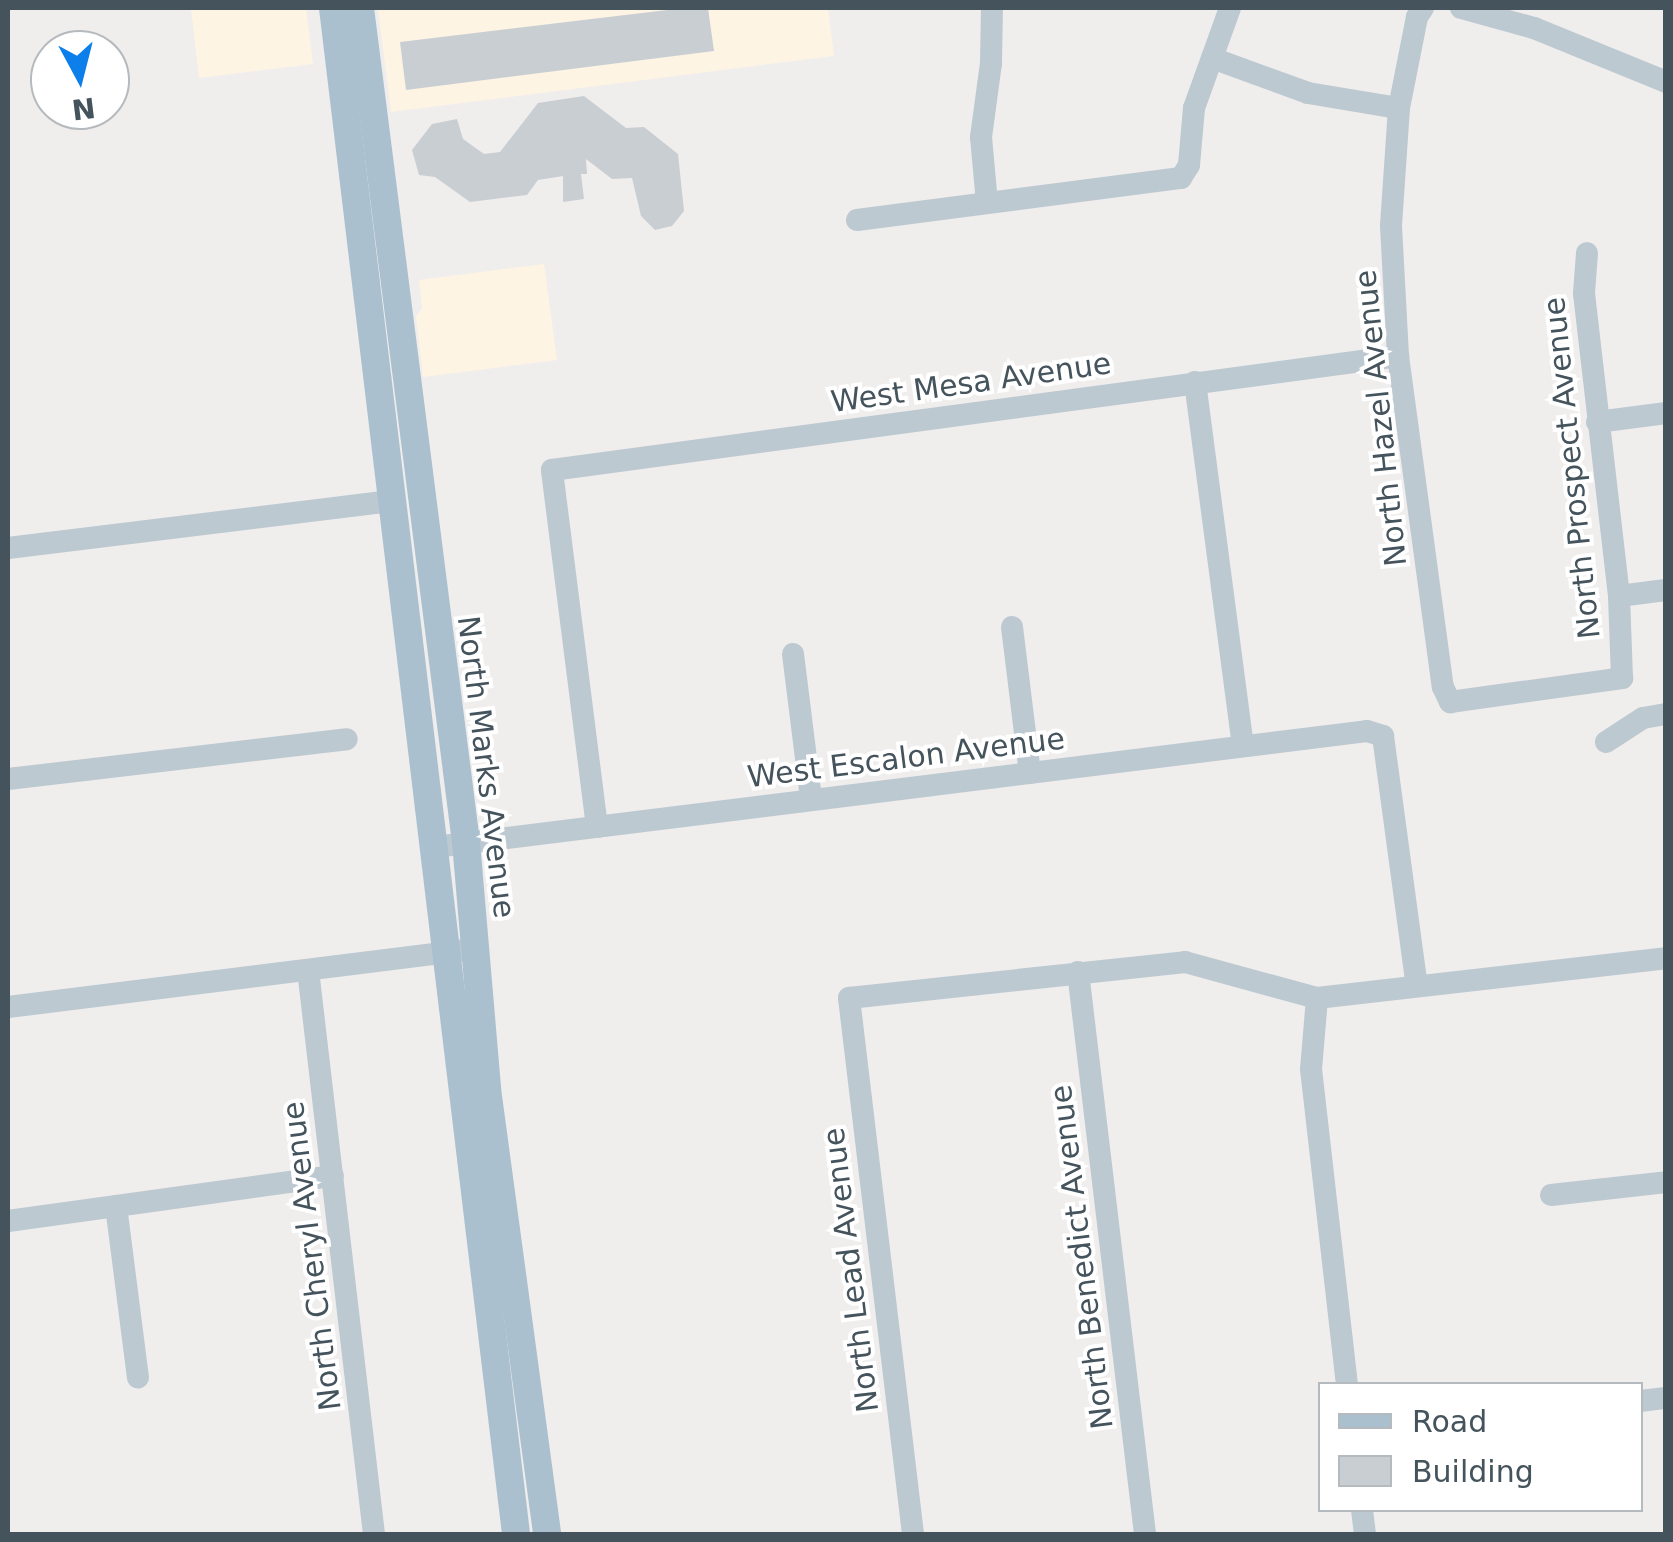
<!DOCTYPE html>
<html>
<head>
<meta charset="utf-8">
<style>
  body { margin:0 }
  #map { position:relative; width:1673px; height:1542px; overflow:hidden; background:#f0eded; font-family:"DejaVu Sans",sans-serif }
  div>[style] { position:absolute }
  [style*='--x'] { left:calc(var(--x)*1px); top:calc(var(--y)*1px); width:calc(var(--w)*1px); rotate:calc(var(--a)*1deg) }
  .commercial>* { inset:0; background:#fdf4e4 }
  .building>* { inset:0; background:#c9ced3 }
  .minor>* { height:22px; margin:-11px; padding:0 11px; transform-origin:11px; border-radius:11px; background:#bdc9d1 }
  .major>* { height:28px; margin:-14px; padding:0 14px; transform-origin:14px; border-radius:14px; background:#abc0cf }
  span { translate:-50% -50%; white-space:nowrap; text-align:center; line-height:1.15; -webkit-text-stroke:8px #fff; paint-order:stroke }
  .street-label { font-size:30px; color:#44535c }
  .frame { position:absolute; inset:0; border:10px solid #44535c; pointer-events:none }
  .legend { position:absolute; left:1318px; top:1382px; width:325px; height:130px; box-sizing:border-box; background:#fff; border:2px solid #b4babe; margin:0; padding:12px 18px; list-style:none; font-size:30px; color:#44535c }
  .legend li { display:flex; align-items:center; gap:20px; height:50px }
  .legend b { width:50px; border:2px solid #b4babe }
  .north { position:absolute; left:30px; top:30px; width:100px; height:100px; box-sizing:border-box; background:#fff; border:2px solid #b4babe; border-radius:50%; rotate:173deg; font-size:28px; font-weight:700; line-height:40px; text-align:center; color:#44535c }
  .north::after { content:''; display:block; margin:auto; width:35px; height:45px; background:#0d7fea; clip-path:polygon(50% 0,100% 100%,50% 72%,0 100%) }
</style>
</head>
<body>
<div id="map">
  <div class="commercial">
    <div style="clip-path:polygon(191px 8px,306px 8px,313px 64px,199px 78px)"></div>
    <div style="clip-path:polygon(378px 8px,828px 8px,834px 56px,391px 112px)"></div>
    <div style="clip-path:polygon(544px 264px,557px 360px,423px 377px,416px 317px,422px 308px,419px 280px)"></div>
  </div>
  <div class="building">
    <div style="clip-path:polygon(684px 8px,708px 8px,714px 51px,406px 90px,400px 42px)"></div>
    <div style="clip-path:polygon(584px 96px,626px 128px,644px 127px,678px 154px,684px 211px,672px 226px,655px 230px,641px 216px,632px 178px,612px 179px,586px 159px,587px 174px,581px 174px,584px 199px,563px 202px,563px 176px,538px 180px,527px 195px,470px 202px,435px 177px,419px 175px,412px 150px,432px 124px,457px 119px,463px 139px,484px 154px,500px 152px,538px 103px)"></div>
  </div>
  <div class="minor">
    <div style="--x:1423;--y:8;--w:11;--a:124"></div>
    <div style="--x:1417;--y:17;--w:93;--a:101.2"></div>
    <div style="--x:1399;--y:108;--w:118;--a:93.9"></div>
    <div style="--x:1391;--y:226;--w:130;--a:86.9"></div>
    <div style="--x:1398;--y:356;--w:334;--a:82.3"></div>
    <div style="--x:1443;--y:687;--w:17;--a:65"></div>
    <div style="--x:1450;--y:702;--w:174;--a:-7.9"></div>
    <div style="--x:1622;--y:678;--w:82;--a:-92.1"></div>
    <div style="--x:1619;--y:596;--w:305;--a:-96.6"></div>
    <div style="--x:1584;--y:293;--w:40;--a:-85.7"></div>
    <div style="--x:1461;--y:8;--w:76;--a:15.3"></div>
    <div style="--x:1534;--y:28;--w:143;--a:22.2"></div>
    <div style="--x:1212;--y:58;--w:102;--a:20"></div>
    <div style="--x:1308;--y:93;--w:92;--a:9.4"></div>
    <div style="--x:987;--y:203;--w:66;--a:-95.2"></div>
    <div style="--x:981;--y:137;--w:75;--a:-82.3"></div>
    <div style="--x:991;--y:63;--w:55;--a:-89"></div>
    <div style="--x:857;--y:220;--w:327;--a:-7.4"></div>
    <div style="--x:1181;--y:178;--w:15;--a:-58"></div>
    <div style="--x:1189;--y:165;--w:57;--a:-85"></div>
    <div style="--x:1194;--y:108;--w:106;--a:-70.2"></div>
    <div style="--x:1195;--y:382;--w:367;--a:82.5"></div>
    <div style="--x:1597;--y:422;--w:70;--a:-7.4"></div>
    <div style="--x:8;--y:548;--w:386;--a:-7"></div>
    <div style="--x:1619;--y:596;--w:47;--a:-7.3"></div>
    <div style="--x:1012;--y:627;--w:147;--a:83"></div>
    <div style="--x:793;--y:654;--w:146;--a:82.9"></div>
    <div style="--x:1606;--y:742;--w:44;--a:-33"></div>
    <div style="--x:1643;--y:718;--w:23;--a:-10"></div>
    <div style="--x:8;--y:779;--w:341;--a:-6.7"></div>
    <div style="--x:597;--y:827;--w:360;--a:-97.2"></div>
    <div style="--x:552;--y:470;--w:854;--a:-7.67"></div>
    <div style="--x:435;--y:847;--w:939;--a:-7.09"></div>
    <div style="--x:1367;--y:731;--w:17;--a:17"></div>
    <div style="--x:1383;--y:736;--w:252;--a:82.3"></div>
    <div style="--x:308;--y:970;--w:568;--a:83.33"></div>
    <div style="--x:1078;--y:972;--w:566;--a:83.2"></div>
    <div style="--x:1317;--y:998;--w:71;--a:94.8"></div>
    <div style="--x:1311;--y:1069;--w:317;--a:83.5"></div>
    <div style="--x:8;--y:1007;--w:472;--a:-7.1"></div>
    <div style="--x:1551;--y:1195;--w:116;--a:-6.4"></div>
    <div style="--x:116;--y:1206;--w:173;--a:82.7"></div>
    <div style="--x:8;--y:1221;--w:328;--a:-7.9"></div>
    <div style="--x:1640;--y:1401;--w:26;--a:-7"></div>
    <div style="--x:1362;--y:1510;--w:24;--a:83"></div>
    <div style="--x:913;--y:1534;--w:540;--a:-96.81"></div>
    <div style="--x:849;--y:998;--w:338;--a:-6.1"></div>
    <div style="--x:1185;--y:962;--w:137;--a:15.3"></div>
    <div style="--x:1317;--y:998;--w:351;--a:-6.5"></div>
  </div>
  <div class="major">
    <div style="--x:333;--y:8;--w:1537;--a:83.16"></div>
    <div style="--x:360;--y:8;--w:841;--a:82.76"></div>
    <div style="--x:466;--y:842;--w:248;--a:85.1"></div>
    <div style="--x:487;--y:1089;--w:449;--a:82.3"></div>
  </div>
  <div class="street-label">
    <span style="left:971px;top:383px;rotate:-8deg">West Mesa Avenue</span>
    <span style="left:1381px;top:418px;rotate:-96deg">North Hazel Avenue</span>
    <span style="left:1572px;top:468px;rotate:-96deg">North Prospect Avenue</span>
    <span style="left:906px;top:758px;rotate:-7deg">West Escalon Avenue</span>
    <span style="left:486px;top:767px;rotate:83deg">North Marks Avenue</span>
    <span style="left:312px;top:1256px;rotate:-97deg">North Cheryl Avenue</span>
    <span style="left:1082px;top:1257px;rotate:-97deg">North Benedict Avenue</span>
    <span style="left:851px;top:1270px;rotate:-97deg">North Lead Avenue</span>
  </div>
  <div class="frame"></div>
  <ul class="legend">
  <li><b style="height:12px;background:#abc0cf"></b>Road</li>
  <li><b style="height:28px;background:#c9ced3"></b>Building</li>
  </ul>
  <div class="north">N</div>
</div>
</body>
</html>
